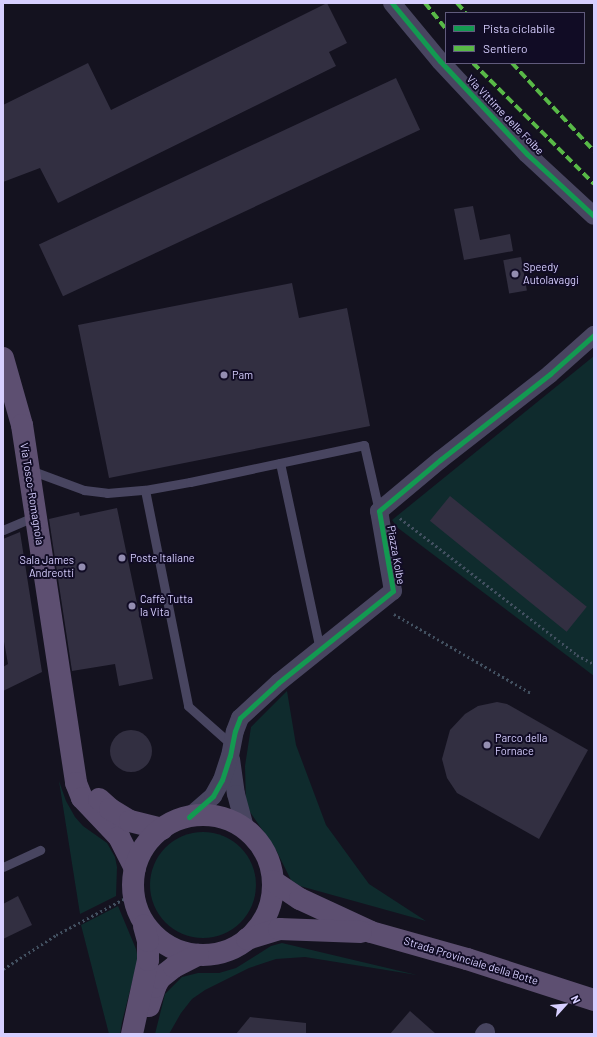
<!DOCTYPE html>
<html>
<head>
<meta charset="utf-8">
<style>
  body { margin:0 }
  #map { position:relative; width:597px; height:1037px; overflow:hidden; background:#14121f; font-family:Barlow,sans-serif }
  div>[style] { position:absolute }
  [style*='--x'] { left:calc(var(--x)*1px); top:calc(var(--y)*1px); width:calc(var(--w)*1px); rotate:calc(var(--a)*1deg) }
  .green>* { inset:0; background:#0f2b2d }
  .round { border-radius:50% }
  .building>* { inset:0; background:#322f41; transform-origin:0 0 }
  .path>* { height:2.5px; margin-top:-1.25px; transform-origin:0; background:repeating-linear-gradient(90deg,#425060 0 2px,transparent 0 5px) }
  .service>* { height:9px; margin:-4.5px; padding:0 4.5px; transform-origin:4.5px; border-radius:4.5px; background:#484560 }
  .minor>* { height:18px; margin:-9px; padding:0 9px; transform-origin:9px; border-radius:9px; background:#484560 }
  .primary>* { height:22px; margin:-11px; padding:0 11px; transform-origin:11px; border-radius:11px; background:#5d4f71 }
  .primary>.ring { margin:-11px; padding:0; box-sizing:content-box; background:none; border:22px solid #5d4f71; border-radius:50% }
  .quiet>* { height:4px; margin-top:-2px; transform-origin:0; background:repeating-linear-gradient(90deg,#58b947 0 8px,transparent 0 12px) }
  .cycleway>* { height:5px; margin:-2.5px; padding:0 2.5px; transform-origin:2.5px; border-radius:2.5px; background:#139951 }
  .dots>* { width:11px; height:11px; translate:-50% -50%; box-sizing:border-box; border:2px solid #110c25; border-radius:50% }
  span { translate:-50% -50%; white-space:nowrap; text-align:center; line-height:1.15; -webkit-text-stroke:4px #110c25; paint-order:stroke }
  .street-label { font-size:11px; color:#d7cfff }
  .poi-label { font-size:11px; color:#d7cfff }
  .left { translate:0 -50%; text-align:left }
  .right { translate:-100% -50%; text-align:right }
  .frame { position:absolute; inset:0; border:4px solid #d7cfff; pointer-events:none }
  .legend { position:absolute; left:445px; top:12px; width:140px; height:52px; box-sizing:border-box; background:#110c25; border:1px solid #605a7c; margin:0; padding:5px 7px; list-style:none; font-size:12px; color:#d7cfff }
  .legend li { display:flex; align-items:center; gap:8px; height:20px }
  .legend b { width:20px; border:1px solid #605a7c }
  .north { position:absolute; left:545px; top:985px; width:40px; height:40px; -webkit-text-stroke:3px #110c25; paint-order:stroke; rotate:63deg; font-size:11px; font-weight:700; line-height:16px; text-align:center; color:#d7cfff }
  .north::after { content:''; display:block; margin:auto; width:14px; height:18px; background:#d7cfff; clip-path:polygon(50% 0,100% 100%,50% 72%,0 100%) }
</style>
</head>
<body>
<div id="map">
  <div class="green">
    <div style="clip-path:polygon(594px 356px,594px 676px,398px 528px,392px 520px)"></div>
    <div style="clip-path:polygon(287px 691px,296px 745px,326px 825px,369px 884px,426px 921px,300px 886px,291px 880px,276px 850px,246px 806px,245px 766px,251px 727px)"></div>
    <div style="clip-path:polygon(59px 781px,66px 801px,75px 817px,83px 826px,107px 843px,115px 857px,117px 867px,116px 896px,80px 914px)"></div>
    <div class="round" style="left:150px;top:832px;width:106px;height:106px"></div>
    <div style="clip-path:polygon(118px 906px,136px 949px,138px 959px,122px 1022px,120px 1034px,109px 1034px,81px 925px)"></div>
    <div style="clip-path:polygon(282px 943px,417px 975px,305px 957px,276px 959px,249px 968px,205px 990px,192px 999px,181px 1013px,169px 1034px,155px 1034px,165px 994px,182px 977px,198px 973px,219px 973px,236px 968px,271px 946px)"></div>
  </div>
  <div class="building">
    <div style="clip-path:polygon(327px 3px,347px 43px,329px 52px,336px 66px,58px 203px,40px 168px,3px 182px,3px 105px,88px 63px,111px 110px)"></div>
    <div style="left:396px;top:78px;width:57px;height:394px;rotate:65deg"></div>
    <div style="clip-path:polygon(473px 206px,480px 240px,510px 234px,513px 251px,464px 260px,454px 209px)"></div>
    <div style="left:521px;top:257px;width:34px;height:18px;rotate:80deg"></div>
    <div style="clip-path:polygon(292px 283px,299px 318px,347px 308px,370px 426px,109px 478px,78px 325px)"></div>
    <div style="left:450px;top:496px;width:176px;height:32px;rotate:39deg"></div>
    <div style="clip-path:polygon(117px 508px,153px 679px,119px 686px,115px 664px,72px 671px,49px 519px,79px 512px,80px 516px)"></div>
    <div style="clip-path:polygon(20px 532px,42px 672px,3px 691px,3px 667px,8px 664px,3px 636px,3px 539px)"></div>
    <div style="clip-path:polygon(497px 702px,507px 704px,588px 750px,539px 839px,457px 793px,447px 778px,442px 759px,450px 730px,465px 714px,478px 706px)"></div>
    <div class="round" style="left:110px;top:730px;width:42px;height:42px"></div>
    <div style="clip-path:polygon(18px 896px,32px 925px,3px 939px,3px 904px)"></div>
    <div style="clip-path:polygon(410px 1011px,436px 1034px,390px 1034px)"></div>
    <div style="clip-path:polygon(250px 1017px,306px 1023px,306px 1034px,236px 1034px)"></div>
  </div>
  <div class="path">
    <div style="--x:400;--y:518;--w:224;--a:37.7"></div>
    <div style="--x:577;--y:655;--w:19;--a:28"></div>
    <div style="--x:394;--y:614;--w:158;--a:30"></div>
    <div style="--x:3;--y:969;--w:63;--a:-32.7"></div>
    <div style="--x:56;--y:935;--w:87;--a:-28"></div>
  </div>
  <div class="service">
    <div style="--x:280;--y:463;--w:190;--a:77.9"></div>
    <div style="--x:30;--y:470;--w:58;--a:20.3"></div>
    <div style="--x:84;--y:490;--w:23;--a:7"></div>
    <div style="--x:107;--y:493;--w:38;--a:-5"></div>
    <div style="--x:145;--y:490;--w:46;--a:-10.1"></div>
    <div style="--x:190;--y:482;--w:178;--a:-12"></div>
    <div style="--x:364;--y:445;--w:68;--a:77.2"></div>
    <div style="--x:145;--y:490;--w:220;--a:78.7"></div>
    <div style="--x:188;--y:706;--w:59;--a:41.6"></div>
    <div style="--x:3;--y:530;--w:36;--a:-23"></div>
    <div style="--x:3;--y:867;--w:41;--a:-24.7"></div>
  </div>
  <div class="minor">
    <div style="--x:392;--y:3;--w:75;--a:50.4"></div>
    <div style="--x:440;--y:61;--w:127;--a:46.9"></div>
    <div style="--x:527;--y:154;--w:91;--a:42.8"></div>
    <div style="--x:231;--y:759;--w:35;--a:82"></div>
    <div style="--x:236;--y:794;--w:34;--a:75"></div>
    <div style="--x:189;--y:817;--w:32;--a:-41"></div>
    <div style="--x:213;--y:796;--w:18;--a:-61"></div>
    <div style="--x:222;--y:780;--w:25;--a:-72"></div>
    <div style="--x:230;--y:756;--w:25;--a:-79"></div>
    <div style="--x:235;--y:731;--w:14;--a:-69"></div>
    <div style="--x:240;--y:718;--w:52;--a:-42.6"></div>
    <div style="--x:278;--y:683;--w:147;--a:-38.7"></div>
    <div style="--x:393;--y:591;--w:81;--a:-99.9"></div>
    <div style="--x:379;--y:511;--w:80;--a:-39.9"></div>
    <div style="--x:440;--y:460;--w:140;--a:-38"></div>
    <div style="--x:550;--y:374;--w:59;--a:-41.6"></div>
    <div style="--x:484;--y:1034;--w:3;--a:-45"></div>
  </div>
  <div class="primary">
    <div style="--x:3;--y:358;--w:70;--a:74.2"></div>
    <div style="--x:22;--y:425;--w:362;--a:81.4"></div>
    <div style="--x:76;--y:783;--w:16;--a:68"></div>
    <div style="--x:82;--y:798;--w:54;--a:46.5"></div>
    <div style="--x:119;--y:837;--w:35;--a:63"></div>
    <div style="--x:99;--y:799;--w:15;--a:42"></div>
    <div style="--x:110;--y:809;--w:23;--a:31"></div>
    <div style="--x:130;--y:821;--w:33;--a:14"></div>
    <div class="ring" style="left:133px;top:815px;width:118px;height:118px"></div>
    <div style="--x:273;--y:881;--w:32;--a:34"></div>
    <div style="--x:300;--y:899;--w:78;--a:24.9"></div>
    <div style="--x:371;--y:932;--w:100;--a:15.7"></div>
    <div style="--x:467;--y:959;--w:133;--a:17.9"></div>
    <div style="--x:247;--y:939;--w:34;--a:-17"></div>
    <div style="--x:279;--y:929;--w:82;--a:2.1"></div>
    <div style="--x:149;--y:1006;--w:20;--a:-72"></div>
    <div style="--x:155;--y:987;--w:10;--a:-61"></div>
    <div style="--x:160;--y:978;--w:18;--a:-38"></div>
    <div style="--x:174;--y:967;--w:27;--a:-27"></div>
    <div style="--x:132;--y:1034;--w:76;--a:-77.8"></div>
    <div style="--x:148;--y:960;--w:19;--a:-90"></div>
    <div style="--x:148;--y:941;--w:16;--a:-105"></div>
  </div>
  <div class="quiet">
    <div style="--x:425;--y:3;--w:33;--a:51"></div>
    <div style="--x:457;--y:3;--w:13;--a:48"></div>
    <div style="--x:473;--y:63;--w:171;--a:45"></div>
    <div style="--x:512;--y:63;--w:120;--a:47"></div>
  </div>
  <div class="cycleway">
    <div style="--x:392;--y:3;--w:75;--a:50.4"></div>
    <div style="--x:440;--y:61;--w:127;--a:46.9"></div>
    <div style="--x:527;--y:154;--w:91;--a:42.8"></div>
    <div style="--x:189;--y:817;--w:32;--a:-41"></div>
    <div style="--x:213;--y:796;--w:18;--a:-61"></div>
    <div style="--x:222;--y:780;--w:25;--a:-72"></div>
    <div style="--x:230;--y:756;--w:25;--a:-79"></div>
    <div style="--x:235;--y:731;--w:14;--a:-69"></div>
    <div style="--x:240;--y:718;--w:52;--a:-42.6"></div>
    <div style="--x:278;--y:683;--w:147;--a:-38.7"></div>
    <div style="--x:393;--y:591;--w:81;--a:-99.9"></div>
    <div style="--x:379;--y:511;--w:80;--a:-39.9"></div>
    <div style="--x:440;--y:460;--w:140;--a:-38"></div>
    <div style="--x:550;--y:374;--w:59;--a:-41.6"></div>
  </div>
  <div class="dots">
    <div style="left:515px;top:274px;background:#938db1"></div>
    <div style="left:224px;top:375px;background:#938db1"></div>
    <div style="left:122px;top:558px;background:#938db1"></div>
    <div style="left:82px;top:567px;background:#938db1"></div>
    <div style="left:132px;top:606px;background:#938db1"></div>
    <div style="left:487px;top:745px;background:#938db1"></div>
  </div>
  <div class="street-label">
    <span style="left:505px;top:115px;rotate:46deg">Via Vittime delle Foibe</span>
    <span style="left:32px;top:494px;rotate:81deg">Via Tosco-Romagnola</span>
    <span style="left:396px;top:555px;rotate:80deg">Piazza Kolbe</span>
    <span style="left:471px;top:961px;rotate:17deg">Strada Provinciale della Botte</span>
  </div>
  <div class="poi-label">
    <span class="left" style="left:523px;top:274px">Speedy<br>Autolavaggi</span>
    <span class="left" style="left:232px;top:375px">Pam</span>
    <span class="left" style="left:130px;top:558px">Poste Italiane</span>
    <span class="right" style="left:74px;top:567px">Sala James<br>Andreotti</span>
    <span class="left" style="left:140px;top:606px">Caffè Tutta<br>la Vita</span>
    <span class="left" style="left:495px;top:745px">Parco della<br>Fornace</span>
  </div>
  <div class="frame"></div>
  <ul class="legend">
  <li><b style="height:5px;background:#139951"></b>Pista ciclabile</li>
  <li><b style="height:5px;background:#58b947"></b>Sentiero</li>
  </ul>
  <div class="north">N</div>
</div>
</body>
</html>
